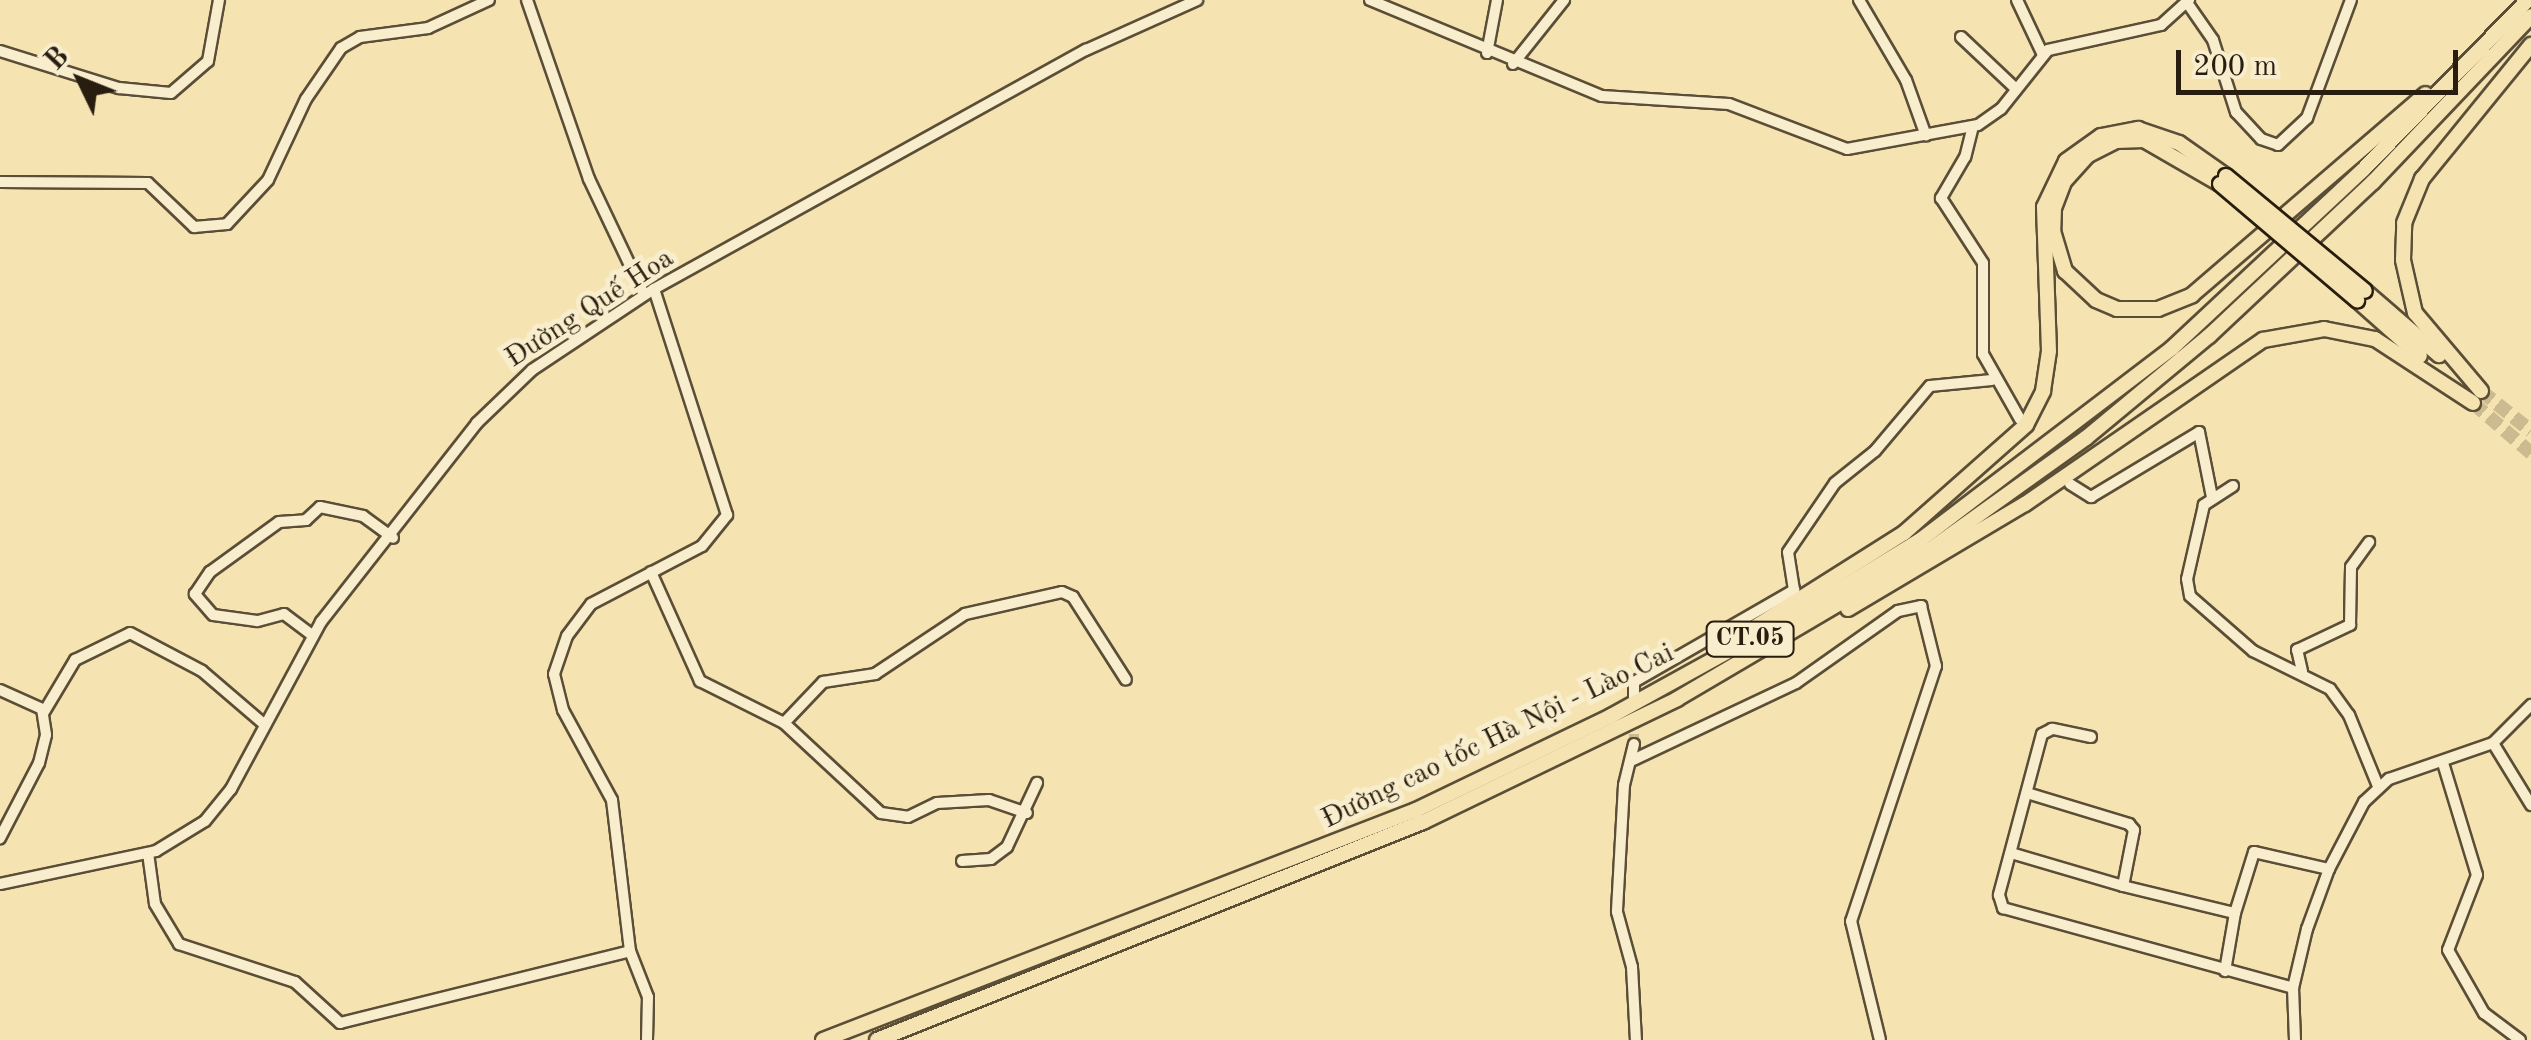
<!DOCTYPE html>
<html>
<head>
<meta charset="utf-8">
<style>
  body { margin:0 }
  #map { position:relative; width:2531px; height:1040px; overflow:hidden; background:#f5e3b1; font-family:"Old Standard TT",serif }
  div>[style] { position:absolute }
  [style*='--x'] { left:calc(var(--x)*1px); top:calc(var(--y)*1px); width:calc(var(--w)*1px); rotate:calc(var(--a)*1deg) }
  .minor-tunnel>* { height:10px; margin-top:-5px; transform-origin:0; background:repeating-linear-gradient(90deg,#ccbb90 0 10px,transparent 0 15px) }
  .highway-tunnel>* { height:14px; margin-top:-7px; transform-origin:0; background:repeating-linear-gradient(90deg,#ccbb90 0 14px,transparent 0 21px) }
  .roads { filter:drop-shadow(2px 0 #5b4e37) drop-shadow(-2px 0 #5b4e37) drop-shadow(0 2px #5b4e37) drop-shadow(0 -2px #5b4e37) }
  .minor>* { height:10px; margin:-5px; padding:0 5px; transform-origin:5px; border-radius:5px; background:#f8edcc }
  .highway>* { height:14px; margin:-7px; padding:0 7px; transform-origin:7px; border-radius:7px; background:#f5e3b1 }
  .bridges { filter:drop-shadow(2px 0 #281d0e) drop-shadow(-2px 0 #281d0e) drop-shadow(0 2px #281d0e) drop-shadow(0 -2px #281d0e) }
  .highway-bridge>* { height:14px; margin:-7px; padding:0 7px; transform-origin:7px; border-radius:7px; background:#f5e3b1 }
  span { translate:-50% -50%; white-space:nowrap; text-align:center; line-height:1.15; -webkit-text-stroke:10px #f8edcc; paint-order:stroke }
  .shield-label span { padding:2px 8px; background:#f8edcc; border:2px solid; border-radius:8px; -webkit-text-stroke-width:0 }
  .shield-label { font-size:25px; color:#281d0e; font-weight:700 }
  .street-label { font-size:28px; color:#281d0e }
  .north { position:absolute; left:30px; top:30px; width:100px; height:100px; -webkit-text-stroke:8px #f8edcc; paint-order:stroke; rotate:313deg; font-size:28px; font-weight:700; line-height:40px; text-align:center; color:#281d0e }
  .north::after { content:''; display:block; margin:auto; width:35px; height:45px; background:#281d0e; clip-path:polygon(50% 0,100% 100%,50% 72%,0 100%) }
  .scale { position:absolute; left:2176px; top:50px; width:282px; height:45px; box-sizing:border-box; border:5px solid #281d0e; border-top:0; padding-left:12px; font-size:30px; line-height:35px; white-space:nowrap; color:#281d0e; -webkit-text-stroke:8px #f8edcc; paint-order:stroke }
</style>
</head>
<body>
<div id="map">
  <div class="minor-tunnel">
    <div style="--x:1634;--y:744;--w:29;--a:-90"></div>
  </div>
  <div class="highway-tunnel">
    <div style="--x:2481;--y:391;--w:64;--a:38.7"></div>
    <div style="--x:2473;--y:403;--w:77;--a:40.8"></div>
  </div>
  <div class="roads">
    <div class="minor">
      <div style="--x:527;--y:0;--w:189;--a:70.9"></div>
      <div style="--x:589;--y:179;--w:128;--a:64.6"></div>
      <div style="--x:1370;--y:0;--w:251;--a:22.5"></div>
      <div style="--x:1602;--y:96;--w:127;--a:3.6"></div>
      <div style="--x:1729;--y:104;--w:126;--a:20.9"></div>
      <div style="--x:1847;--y:149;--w:133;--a:-10.4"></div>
      <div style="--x:1978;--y:125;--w:28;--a:-35"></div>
      <div style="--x:2001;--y:109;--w:75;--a:-51.5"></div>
      <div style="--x:2048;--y:50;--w:116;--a:-12.5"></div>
      <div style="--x:2161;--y:25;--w:38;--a:-42"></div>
      <div style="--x:1859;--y:0;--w:93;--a:59.6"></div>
      <div style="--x:1906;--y:80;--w:59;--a:70.3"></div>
      <div style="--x:2017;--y:0;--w:61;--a:64.7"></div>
      <div style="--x:2188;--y:4;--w:44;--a:55.2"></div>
      <div style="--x:2213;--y:40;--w:76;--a:72.3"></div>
      <div style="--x:2236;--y:112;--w:37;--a:47"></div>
      <div style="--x:2261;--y:139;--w:18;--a:19"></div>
      <div style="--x:2278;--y:145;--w:40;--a:-43"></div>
      <div style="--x:2307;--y:118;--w:126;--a:-69.6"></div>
      <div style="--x:1961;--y:37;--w:76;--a:43.4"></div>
      <div style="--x:0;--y:51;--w:125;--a:17.3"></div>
      <div style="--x:119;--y:88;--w:52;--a:5.5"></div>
      <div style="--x:171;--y:93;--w:49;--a:-40.9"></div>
      <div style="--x:208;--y:61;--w:62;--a:-79.8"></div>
      <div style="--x:1487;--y:53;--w:54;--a:-79.3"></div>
      <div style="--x:1513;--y:64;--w:82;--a:-51.4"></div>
      <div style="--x:1973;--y:126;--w:32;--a:104"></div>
      <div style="--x:1965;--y:157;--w:48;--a:120.3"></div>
      <div style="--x:1941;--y:198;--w:77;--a:57.1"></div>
      <div style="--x:1983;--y:263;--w:91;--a:90"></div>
      <div style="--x:1983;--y:354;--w:75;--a:60.4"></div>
      <div style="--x:0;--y:182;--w:148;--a:0.4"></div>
      <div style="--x:148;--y:183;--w:64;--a:43.7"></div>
      <div style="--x:194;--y:227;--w:33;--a:-5"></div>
      <div style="--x:227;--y:224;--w:60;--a:-47"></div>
      <div style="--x:268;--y:180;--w:89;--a:-64.9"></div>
      <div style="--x:306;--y:99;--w:62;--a:-55.5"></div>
      <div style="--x:341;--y:48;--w:22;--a:-30"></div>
      <div style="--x:360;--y:37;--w:69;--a:-7.5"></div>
      <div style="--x:428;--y:28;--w:67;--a:-24.7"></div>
      <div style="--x:2070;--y:484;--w:25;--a:32"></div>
      <div style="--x:2091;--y:497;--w:126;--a:-31"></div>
      <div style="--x:2199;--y:432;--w:66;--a:78.7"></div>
      <div style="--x:2233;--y:486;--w:35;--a:147"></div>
      <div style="--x:2204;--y:505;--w:76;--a:102.9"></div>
      <div style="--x:2187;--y:579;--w:17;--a:80"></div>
      <div style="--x:2190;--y:596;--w:84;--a:41.1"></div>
      <div style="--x:2253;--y:651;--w:86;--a:26.3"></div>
      <div style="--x:2330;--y:689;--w:32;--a:54"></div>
      <div style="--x:2349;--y:715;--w:77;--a:67.8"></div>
      <div style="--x:651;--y:572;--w:120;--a:65.8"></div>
      <div style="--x:700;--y:681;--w:94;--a:26.6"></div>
      <div style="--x:784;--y:723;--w:132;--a:42.9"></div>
      <div style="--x:881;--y:813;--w:27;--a:8"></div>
      <div style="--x:908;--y:817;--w:32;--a:-26"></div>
      <div style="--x:937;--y:803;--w:52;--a:-3.3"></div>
      <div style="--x:989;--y:800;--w:40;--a:18.9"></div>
      <div style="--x:312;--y:635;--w:35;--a:-143"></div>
      <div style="--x:284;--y:614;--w:28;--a:165"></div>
      <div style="--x:257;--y:621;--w:44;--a:-172.2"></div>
      <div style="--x:213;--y:615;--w:28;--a:-131"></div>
      <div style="--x:195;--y:594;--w:27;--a:-56"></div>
      <div style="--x:210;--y:572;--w:85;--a:-35.9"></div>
      <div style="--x:279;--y:522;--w:27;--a:-4"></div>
      <div style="--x:306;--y:520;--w:19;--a:-43"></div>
      <div style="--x:320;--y:507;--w:44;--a:11.8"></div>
      <div style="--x:363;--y:516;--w:37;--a:36"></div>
      <div style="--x:2302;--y:671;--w:22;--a:-103"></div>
      <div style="--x:2297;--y:650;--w:59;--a:-25.3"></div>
      <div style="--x:2350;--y:625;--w:58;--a:-89"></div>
      <div style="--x:2351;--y:567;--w:31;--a:-54"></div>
      <div style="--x:0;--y:690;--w:46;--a:24.3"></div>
      <div style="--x:42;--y:709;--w:26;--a:81"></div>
      <div style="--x:46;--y:735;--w:29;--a:104"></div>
      <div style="--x:39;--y:763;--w:85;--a:117.5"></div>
      <div style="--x:1634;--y:703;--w:21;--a:-90"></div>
      <div style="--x:1634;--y:682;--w:185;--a:-29.9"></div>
      <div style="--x:1794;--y:590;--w:38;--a:-99"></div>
      <div style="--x:1788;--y:552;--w:83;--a:-55.7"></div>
      <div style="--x:1835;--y:483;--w:51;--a:-38.7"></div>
      <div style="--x:1875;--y:451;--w:85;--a:-49.8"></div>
      <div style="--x:1930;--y:386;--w:62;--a:-5.5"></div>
      <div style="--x:44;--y:712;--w:61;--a:-59.2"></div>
      <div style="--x:75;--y:660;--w:61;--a:-26.1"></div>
      <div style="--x:130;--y:633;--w:81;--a:27.8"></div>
      <div style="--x:202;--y:671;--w:83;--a:40.6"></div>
      <div style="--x:784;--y:723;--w:57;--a:-46.4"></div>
      <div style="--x:823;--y:682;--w:53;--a:-8.7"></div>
      <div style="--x:875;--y:674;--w:108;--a:-33.7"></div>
      <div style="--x:965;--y:614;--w:99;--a:-12.8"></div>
      <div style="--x:1062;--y:592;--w:12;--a:24"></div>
      <div style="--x:1073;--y:597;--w:98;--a:57.4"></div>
      <div style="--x:2091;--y:737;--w:40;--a:-168"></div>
      <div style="--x:2052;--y:729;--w:11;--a:153"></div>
      <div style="--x:2042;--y:734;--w:167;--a:105"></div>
      <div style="--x:1999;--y:895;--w:14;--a:73"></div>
      <div style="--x:2003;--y:908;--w:301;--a:15.4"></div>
      <div style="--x:2493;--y:743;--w:73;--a:58.5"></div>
      <div style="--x:1634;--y:744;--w:42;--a:103.7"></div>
      <div style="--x:1624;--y:785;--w:127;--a:93.2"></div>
      <div style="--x:1617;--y:912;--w:57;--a:74.7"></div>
      <div style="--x:1632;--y:967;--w:73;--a:86.9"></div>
      <div style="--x:1633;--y:760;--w:180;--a:-25.3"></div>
      <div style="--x:1796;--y:683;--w:125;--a:-35.2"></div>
      <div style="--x:1898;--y:611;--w:24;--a:-12"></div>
      <div style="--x:1921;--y:606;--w:62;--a:76"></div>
      <div style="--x:1936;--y:666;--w:269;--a:108.4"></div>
      <div style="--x:1851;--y:921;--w:122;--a:76.3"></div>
      <div style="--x:2443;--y:763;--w:117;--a:73.1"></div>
      <div style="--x:2477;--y:875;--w:80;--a:111.1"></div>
      <div style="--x:2448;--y:950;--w:73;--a:60.3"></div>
      <div style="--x:2484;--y:1013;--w:45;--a:36.9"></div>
      <div style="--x:2027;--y:793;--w:107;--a:16.9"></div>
      <div style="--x:2129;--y:824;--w:8;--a:50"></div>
      <div style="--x:2134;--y:830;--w:57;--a:101.1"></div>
      <div style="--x:2123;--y:886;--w:115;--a:13.6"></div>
      <div style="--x:2235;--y:913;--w:59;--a:99.8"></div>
      <div style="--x:148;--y:853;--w:51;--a:82.2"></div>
      <div style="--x:155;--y:904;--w:47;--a:59"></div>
      <div style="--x:179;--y:944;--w:122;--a:18.1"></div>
      <div style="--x:295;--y:982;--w:61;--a:42.3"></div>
      <div style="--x:340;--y:1023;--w:299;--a:-13.9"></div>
      <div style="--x:2011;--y:853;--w:117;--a:16.4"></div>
      <div style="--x:962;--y:861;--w:29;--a:-4"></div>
      <div style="--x:991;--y:859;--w:20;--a:-37"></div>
      <div style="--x:1007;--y:847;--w:71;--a:-64.9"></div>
      <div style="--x:0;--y:884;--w:159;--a:-11.9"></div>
      <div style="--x:156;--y:851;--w:57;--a:-31.5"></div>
      <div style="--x:205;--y:821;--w:41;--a:-50.9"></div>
      <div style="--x:231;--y:789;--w:190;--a:-61.7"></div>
      <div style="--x:321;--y:622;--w:253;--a:-51.9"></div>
      <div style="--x:477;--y:423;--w:76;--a:-43.9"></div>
      <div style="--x:532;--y:370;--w:146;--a:-33.6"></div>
      <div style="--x:654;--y:289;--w:494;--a:-29"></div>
      <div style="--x:1086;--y:50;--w:122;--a:-24.2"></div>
      <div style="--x:2235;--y:913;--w:64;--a:-72.7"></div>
      <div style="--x:2254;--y:852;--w:77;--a:12.8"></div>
      <div style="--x:647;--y:1040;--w:43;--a:-88.7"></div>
      <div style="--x:648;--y:997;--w:49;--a:-111.4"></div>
      <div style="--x:630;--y:951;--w:152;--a:-96.8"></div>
      <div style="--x:612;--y:800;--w:102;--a:-118.6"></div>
      <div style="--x:563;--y:710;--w:37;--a:-104"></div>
      <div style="--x:554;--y:674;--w:40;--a:-71.1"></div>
      <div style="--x:567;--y:636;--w:40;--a:-53"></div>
      <div style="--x:591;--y:604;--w:125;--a:-27.6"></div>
      <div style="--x:702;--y:546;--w:40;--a:-51"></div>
      <div style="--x:727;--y:515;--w:237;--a:-107.9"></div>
      <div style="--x:2295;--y:1040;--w:52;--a:-92.2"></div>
      <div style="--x:2293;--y:988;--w:61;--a:-76.7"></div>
      <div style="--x:2307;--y:929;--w:64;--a:-69.9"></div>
      <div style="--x:2329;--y:869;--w:76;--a:-62.4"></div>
      <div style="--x:2364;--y:802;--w:34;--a:-43"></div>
      <div style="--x:2389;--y:779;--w:110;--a:-19.1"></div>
      <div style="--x:2493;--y:743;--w:54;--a:-45"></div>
    </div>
    <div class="highway">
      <div style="--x:2220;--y:184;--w:88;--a:-149.9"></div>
      <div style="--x:2144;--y:140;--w:28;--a:178"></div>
      <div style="--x:2116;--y:141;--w:31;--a:153"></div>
      <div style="--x:2088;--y:155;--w:36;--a:132"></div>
      <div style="--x:2064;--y:182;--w:28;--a:111"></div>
      <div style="--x:2054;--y:208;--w:23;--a:92"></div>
      <div style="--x:2053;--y:231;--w:42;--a:73.3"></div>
      <div style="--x:2065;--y:271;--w:42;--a:43.1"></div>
      <div style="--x:2096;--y:300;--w:23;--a:23"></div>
      <div style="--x:2117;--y:309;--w:41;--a:0"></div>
      <div style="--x:2158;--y:309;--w:37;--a:-22"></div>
      <div style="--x:2192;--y:295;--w:308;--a:-40.7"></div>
      <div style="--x:2365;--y:291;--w:98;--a:40.9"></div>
      <div style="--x:2357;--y:300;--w:84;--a:41.6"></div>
      <div style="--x:2481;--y:391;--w:102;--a:-130.2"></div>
      <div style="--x:2415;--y:313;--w:54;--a:-102.8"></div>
      <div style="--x:2403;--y:260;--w:37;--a:-88"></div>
      <div style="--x:2404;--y:223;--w:48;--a:-67.8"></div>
      <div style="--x:2422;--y:179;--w:173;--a:-50.9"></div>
      <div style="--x:1848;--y:609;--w:206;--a:-30.7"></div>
      <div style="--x:2025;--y:504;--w:289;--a:-34.6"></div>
      <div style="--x:2263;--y:340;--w:62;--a:-10.2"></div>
      <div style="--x:2324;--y:329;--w:52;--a:11.1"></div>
      <div style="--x:2375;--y:339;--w:117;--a:33.1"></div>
      <div style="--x:1741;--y:636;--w:193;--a:-32.3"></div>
      <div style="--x:1904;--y:533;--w:163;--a:-41.5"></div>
      <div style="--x:2026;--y:425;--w:38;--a:-63"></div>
      <div style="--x:2043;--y:391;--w:40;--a:-81.5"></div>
      <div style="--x:2049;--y:351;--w:144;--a:-92"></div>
      <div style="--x:2044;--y:207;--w:51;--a:-64.4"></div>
      <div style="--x:2066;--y:161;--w:43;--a:-35.5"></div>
      <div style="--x:2101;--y:136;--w:38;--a:-11"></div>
      <div style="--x:2138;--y:129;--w:43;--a:18.9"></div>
      <div style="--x:2179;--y:143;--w:57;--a:35.1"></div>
      <div style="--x:823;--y:1040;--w:636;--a:-21.2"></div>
      <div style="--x:1416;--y:810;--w:216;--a:-25.7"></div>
      <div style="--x:1611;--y:716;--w:258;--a:-28.9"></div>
      <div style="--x:1837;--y:591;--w:96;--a:-31.4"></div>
      <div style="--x:1919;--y:541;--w:318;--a:-37.3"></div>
      <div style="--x:2172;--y:348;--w:261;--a:-43"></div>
      <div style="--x:2363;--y:170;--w:237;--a:-45.9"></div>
      <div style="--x:877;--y:1040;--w:588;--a:-21.77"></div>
      <div style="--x:1423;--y:822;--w:282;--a:-25.8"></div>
      <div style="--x:1677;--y:699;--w:291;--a:-30.5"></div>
      <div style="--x:1928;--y:551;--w:194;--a:-35.6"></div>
      <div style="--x:2086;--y:438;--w:160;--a:-39.7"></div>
      <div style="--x:2209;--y:336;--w:225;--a:-43.2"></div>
      <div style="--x:2373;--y:182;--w:229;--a:-46.4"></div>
    </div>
  </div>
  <div class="bridges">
    <div class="highway-bridge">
      <div style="--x:2226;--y:176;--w:180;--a:39.6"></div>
      <div style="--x:2220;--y:184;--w:180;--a:40.3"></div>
    </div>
  </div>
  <div class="shield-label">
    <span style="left:1750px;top:639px">CT.05</span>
  </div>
  <div class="street-label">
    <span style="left:590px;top:309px;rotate:-33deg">Đường Quế Hoa</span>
    <span style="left:1498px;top:737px;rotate:-26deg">Đường cao tốc Hà Nội - Lào Cai</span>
  </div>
  <div class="north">B</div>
  <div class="scale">200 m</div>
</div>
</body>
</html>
